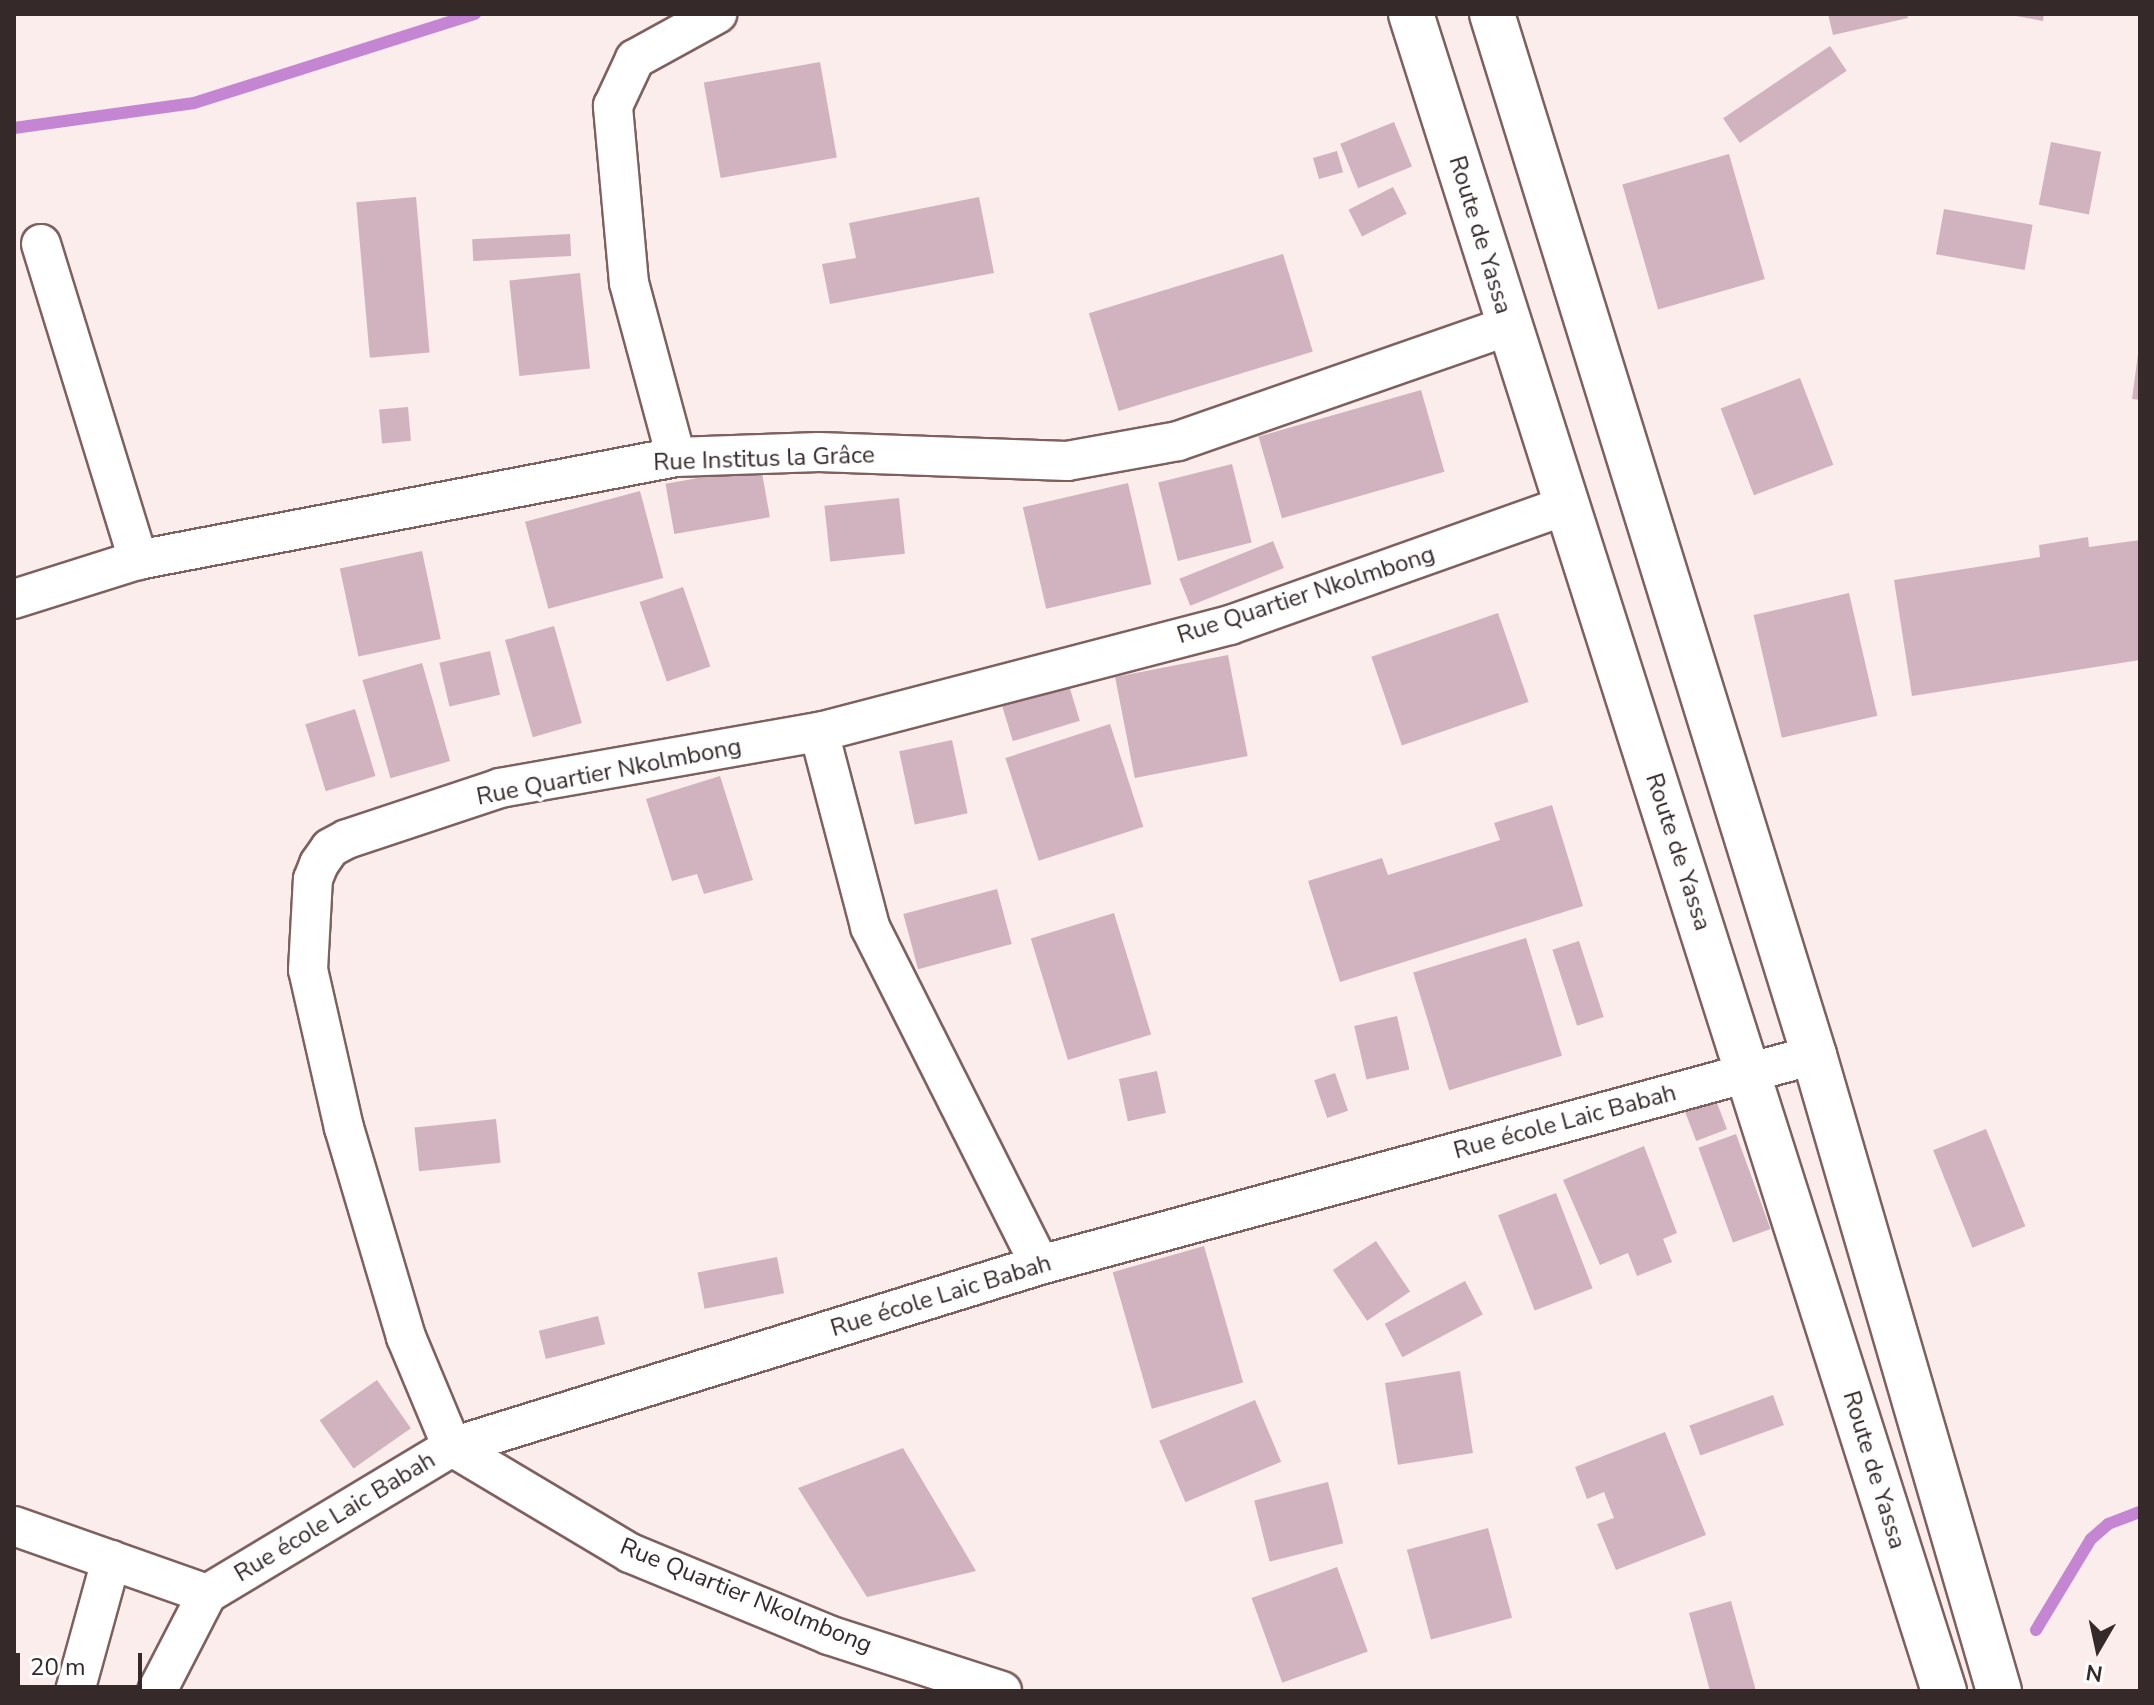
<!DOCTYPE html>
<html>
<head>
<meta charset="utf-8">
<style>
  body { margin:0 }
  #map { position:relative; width:2154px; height:1705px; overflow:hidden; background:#fbedec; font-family:"Nunito Sans",sans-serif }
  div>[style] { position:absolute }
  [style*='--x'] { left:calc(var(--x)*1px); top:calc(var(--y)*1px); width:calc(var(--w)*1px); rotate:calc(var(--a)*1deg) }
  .stream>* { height:12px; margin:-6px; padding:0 6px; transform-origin:6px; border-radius:6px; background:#c486d2 }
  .building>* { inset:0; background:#d1b3c0; transform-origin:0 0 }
  .roads { filter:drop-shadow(2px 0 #7e605f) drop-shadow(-2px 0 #7e605f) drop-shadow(0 2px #7e605f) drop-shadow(0 -2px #7e605f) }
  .street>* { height:38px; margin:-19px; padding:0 19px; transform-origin:19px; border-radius:19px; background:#fff }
  .primary>* { height:44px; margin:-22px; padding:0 22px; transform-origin:22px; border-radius:22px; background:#fff }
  span { translate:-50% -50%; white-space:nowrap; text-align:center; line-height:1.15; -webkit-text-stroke:8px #fefefe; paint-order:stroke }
  .street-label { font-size:24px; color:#362929 }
  .frame { position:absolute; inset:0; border:16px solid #362929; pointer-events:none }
  .north { position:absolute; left:2058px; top:1609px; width:80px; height:80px; -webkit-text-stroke:6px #fefefe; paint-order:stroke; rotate:189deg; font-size:22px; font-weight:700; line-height:32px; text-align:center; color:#362929 }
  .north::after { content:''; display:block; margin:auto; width:28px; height:36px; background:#362929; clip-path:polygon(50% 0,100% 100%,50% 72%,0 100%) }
  .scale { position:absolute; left:16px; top:1653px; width:126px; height:36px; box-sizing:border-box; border:4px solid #362929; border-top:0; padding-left:10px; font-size:24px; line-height:28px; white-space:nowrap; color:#362929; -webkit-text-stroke:6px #fefefe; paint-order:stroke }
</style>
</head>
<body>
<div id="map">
  <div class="stream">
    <div style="--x:14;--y:128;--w:182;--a:-7.9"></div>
    <div style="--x:194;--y:103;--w:295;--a:-17.6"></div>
    <div style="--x:2036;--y:1630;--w:106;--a:-58.9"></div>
    <div style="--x:2091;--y:1539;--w:23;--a:-41"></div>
    <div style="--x:2108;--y:1524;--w:34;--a:-21"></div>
  </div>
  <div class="building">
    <div style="clip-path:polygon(1828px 14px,1907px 14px,1908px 18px,1833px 35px)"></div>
    <div style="clip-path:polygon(2005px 14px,2044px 14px,2043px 21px)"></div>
    <div style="left:1830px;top:46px;width:30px;height:129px;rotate:56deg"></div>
    <div style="left:820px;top:62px;width:97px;height:118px;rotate:80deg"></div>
    <div style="left:1394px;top:122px;width:48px;height:58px;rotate:68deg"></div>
    <div style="left:2051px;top:142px;width:51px;height:64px;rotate:11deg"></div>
    <div style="left:1337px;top:151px;width:22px;height:25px;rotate:74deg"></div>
    <div style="left:1729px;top:154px;width:130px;height:111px;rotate:74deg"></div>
    <div style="left:1393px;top:187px;width:30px;height:50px;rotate:63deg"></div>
    <div style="left:416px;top:197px;width:156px;height:60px;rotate:85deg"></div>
    <div style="clip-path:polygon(979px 197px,994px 273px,830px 304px,822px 264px,856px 258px,849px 223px)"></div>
    <div style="left:1944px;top:209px;width:90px;height:46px;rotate:10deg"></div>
    <div style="left:570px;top:234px;width:22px;height:98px;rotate:87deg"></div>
    <div style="left:1283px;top:254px;width:102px;height:203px;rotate:73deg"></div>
    <div style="left:580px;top:273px;width:96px;height:71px;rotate:84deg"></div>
    <div style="clip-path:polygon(2138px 354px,2140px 355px,2140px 400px,2132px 399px)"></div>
    <div style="left:1800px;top:378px;width:93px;height:85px;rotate:69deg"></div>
    <div style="left:1421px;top:390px;width:85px;height:169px;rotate:74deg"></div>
    <div style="left:408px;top:407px;width:34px;height:29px;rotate:85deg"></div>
    <div style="left:1232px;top:464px;width:81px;height:76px;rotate:76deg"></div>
    <div style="left:761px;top:467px;width:51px;height:97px;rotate:80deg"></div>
    <div style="left:1128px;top:483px;width:104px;height:108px;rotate:77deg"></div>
    <div style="left:640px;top:491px;width:90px;height:119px;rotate:75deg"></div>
    <div style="left:899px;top:498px;width:56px;height:75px;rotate:84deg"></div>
    <div style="clip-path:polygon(2088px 537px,2089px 547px,2140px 540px,2140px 660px,1912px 696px,1894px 580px,2040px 557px,2039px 545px)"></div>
    <div style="left:1273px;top:541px;width:29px;height:101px;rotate:68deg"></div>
    <div style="left:422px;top:551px;width:90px;height:84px;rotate:78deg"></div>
    <div style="left:683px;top:587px;width:84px;height:46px;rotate:71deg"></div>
    <div style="left:1849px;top:593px;width:126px;height:98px;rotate:77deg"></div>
    <div style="left:1498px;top:613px;width:94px;height:134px;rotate:71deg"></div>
    <div style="left:554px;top:626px;width:101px;height:51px;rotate:74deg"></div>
    <div style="left:490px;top:651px;width:45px;height:52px;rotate:77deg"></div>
    <div style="left:1228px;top:655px;width:103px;height:115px;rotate:79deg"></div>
    <div style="left:422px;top:663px;width:102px;height:62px;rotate:74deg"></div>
    <div style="left:1064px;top:669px;width:54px;height:70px;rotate:73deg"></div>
    <div style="left:355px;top:709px;width:70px;height:52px;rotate:73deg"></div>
    <div style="left:1110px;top:724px;width:108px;height:110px;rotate:72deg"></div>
    <div style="left:952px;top:740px;width:75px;height:54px;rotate:78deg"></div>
    <div style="clip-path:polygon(720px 776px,753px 880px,704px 894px,697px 874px,672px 881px,646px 799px)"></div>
    <div style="clip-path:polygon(1552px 805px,1583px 906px,1340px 982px,1308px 881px,1382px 858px,1388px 875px,1500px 840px,1494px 823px)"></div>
    <div style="left:997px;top:889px;width:57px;height:97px;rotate:75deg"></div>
    <div style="left:1114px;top:913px;width:127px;height:87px;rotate:73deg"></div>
    <div style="left:1526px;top:938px;width:123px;height:118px;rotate:73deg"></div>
    <div style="left:1579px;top:941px;width:80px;height:28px;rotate:72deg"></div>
    <div style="left:1397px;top:1016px;width:55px;height:44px;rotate:77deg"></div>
    <div style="left:1157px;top:1071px;width:43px;height:39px;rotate:78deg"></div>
    <div style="left:1335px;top:1073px;width:40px;height:22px;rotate:71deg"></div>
    <div style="left:1712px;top:1090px;width:42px;height:33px;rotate:69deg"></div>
    <div style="left:496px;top:1119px;width:44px;height:82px;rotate:84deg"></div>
    <div style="left:1986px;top:1129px;width:105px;height:57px;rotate:68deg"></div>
    <div style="left:1736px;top:1134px;width:101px;height:40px;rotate:70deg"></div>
    <div style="clip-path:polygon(1644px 1146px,1677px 1233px,1663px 1239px,1672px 1262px,1637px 1276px,1628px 1253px,1600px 1265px,1563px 1180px)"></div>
    <div style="left:1556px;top:1193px;width:102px;height:62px;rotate:69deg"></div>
    <div style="left:1376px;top:1241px;width:61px;height:52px;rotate:56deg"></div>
    <div style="left:1204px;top:1246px;width:142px;height:95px;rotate:74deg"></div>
    <div style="left:777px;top:1257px;width:37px;height:81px;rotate:79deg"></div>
    <div style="left:1465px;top:1281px;width:38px;height:91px;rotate:62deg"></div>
    <div style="left:598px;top:1316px;width:29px;height:61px;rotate:76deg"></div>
    <div style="left:1460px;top:1371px;width:83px;height:76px;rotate:81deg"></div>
    <div style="left:377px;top:1380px;width:59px;height:70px;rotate:55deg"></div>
    <div style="left:1773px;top:1395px;width:32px;height:89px;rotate:70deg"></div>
    <div style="left:1255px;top:1400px;width:67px;height:104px;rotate:67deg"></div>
    <div style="clip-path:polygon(1665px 1432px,1706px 1535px,1616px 1570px,1597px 1524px,1614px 1518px,1604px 1492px,1587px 1499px,1575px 1467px)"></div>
    <div style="clip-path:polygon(903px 1448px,976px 1571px,867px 1597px,798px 1488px)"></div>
    <div style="left:1328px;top:1482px;width:63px;height:76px;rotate:76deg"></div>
    <div style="left:1488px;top:1528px;width:93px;height:84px;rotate:75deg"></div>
    <div style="left:1337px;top:1567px;width:90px;height:91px;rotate:70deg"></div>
    <div style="clip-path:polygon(1731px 1601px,1756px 1691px,1710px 1691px,1689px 1613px)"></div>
  </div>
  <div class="roads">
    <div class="street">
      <div style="--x:41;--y:244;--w:331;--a:72.9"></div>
      <div style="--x:676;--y:457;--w:180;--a:-105.1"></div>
      <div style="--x:629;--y:283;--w:178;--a:-95.2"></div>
      <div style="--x:613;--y:106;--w:52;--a:-64.9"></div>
      <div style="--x:635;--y:59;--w:94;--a:-28.8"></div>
      <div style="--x:14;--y:599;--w:130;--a:-17.5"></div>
      <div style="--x:138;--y:560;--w:548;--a:-10.84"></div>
      <div style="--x:676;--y:457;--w:143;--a:-2"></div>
      <div style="--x:819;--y:452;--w:248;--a:2.1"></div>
      <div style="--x:1067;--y:461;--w:113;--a:-10.2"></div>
      <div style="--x:1178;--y:441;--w:349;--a:-19.2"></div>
      <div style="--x:819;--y:732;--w:202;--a:75.3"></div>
      <div style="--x:870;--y:927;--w:378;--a:63.3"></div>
      <div style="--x:14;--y:1526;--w:205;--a:19.4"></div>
      <div style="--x:75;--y:1691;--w:136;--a:-74.6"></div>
      <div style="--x:157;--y:1691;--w:109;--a:-62.7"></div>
      <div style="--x:207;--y:1594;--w:286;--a:-31"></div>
      <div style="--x:452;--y:1447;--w:616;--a:-17.2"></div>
      <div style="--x:1040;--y:1265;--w:802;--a:-15.18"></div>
      <div style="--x:1002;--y:1691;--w:182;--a:-162.1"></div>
      <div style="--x:829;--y:1635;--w:215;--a:-157.6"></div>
      <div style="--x:630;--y:1553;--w:207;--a:-149.2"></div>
      <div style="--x:452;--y:1447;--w:119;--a:-112.7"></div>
      <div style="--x:406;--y:1337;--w:218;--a:-106.5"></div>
      <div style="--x:344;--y:1128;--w:162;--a:-102.8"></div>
      <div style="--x:308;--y:970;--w:91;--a:-86.9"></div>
      <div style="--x:313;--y:879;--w:16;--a:-68"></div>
      <div style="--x:319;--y:864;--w:19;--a:-55"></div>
      <div style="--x:330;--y:848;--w:19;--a:-28"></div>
      <div style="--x:347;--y:839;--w:161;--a:-18.4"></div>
      <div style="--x:500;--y:788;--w:324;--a:-10"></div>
      <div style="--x:819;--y:732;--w:425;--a:-14.6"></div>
      <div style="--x:1230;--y:625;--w:355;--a:-19.6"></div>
    </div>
    <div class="primary">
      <div style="--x:1411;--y:14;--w:1760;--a:72.37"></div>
      <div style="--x:1492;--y:14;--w:1090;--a:72.81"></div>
      <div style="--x:1814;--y:1055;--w:662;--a:73.78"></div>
    </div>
  </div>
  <div class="street-label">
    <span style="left:1480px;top:235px;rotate:73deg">Route de Yassa</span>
    <span style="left:764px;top:459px;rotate:-2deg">Rue Institus la Grâce</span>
    <span style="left:1306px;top:595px;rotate:-18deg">Rue Quartier Nkolmbong</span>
    <span style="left:609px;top:772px;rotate:-11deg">Rue Quartier Nkolmbong</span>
    <span style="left:1678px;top:852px;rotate:72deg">Route de Yassa</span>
    <span style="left:1565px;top:1122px;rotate:-15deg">Rue école Laic Babah</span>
    <span style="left:941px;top:1296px;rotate:-17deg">Rue école Laic Babah</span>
    <span style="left:1874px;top:1470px;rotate:73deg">Route de Yassa</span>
    <span style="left:335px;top:1517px;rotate:-31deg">Rue école Laic Babah</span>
    <span style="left:746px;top:1596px;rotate:22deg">Rue Quartier Nkolmbong</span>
  </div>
  <div class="frame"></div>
  <div class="north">N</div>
  <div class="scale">20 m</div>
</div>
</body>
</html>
